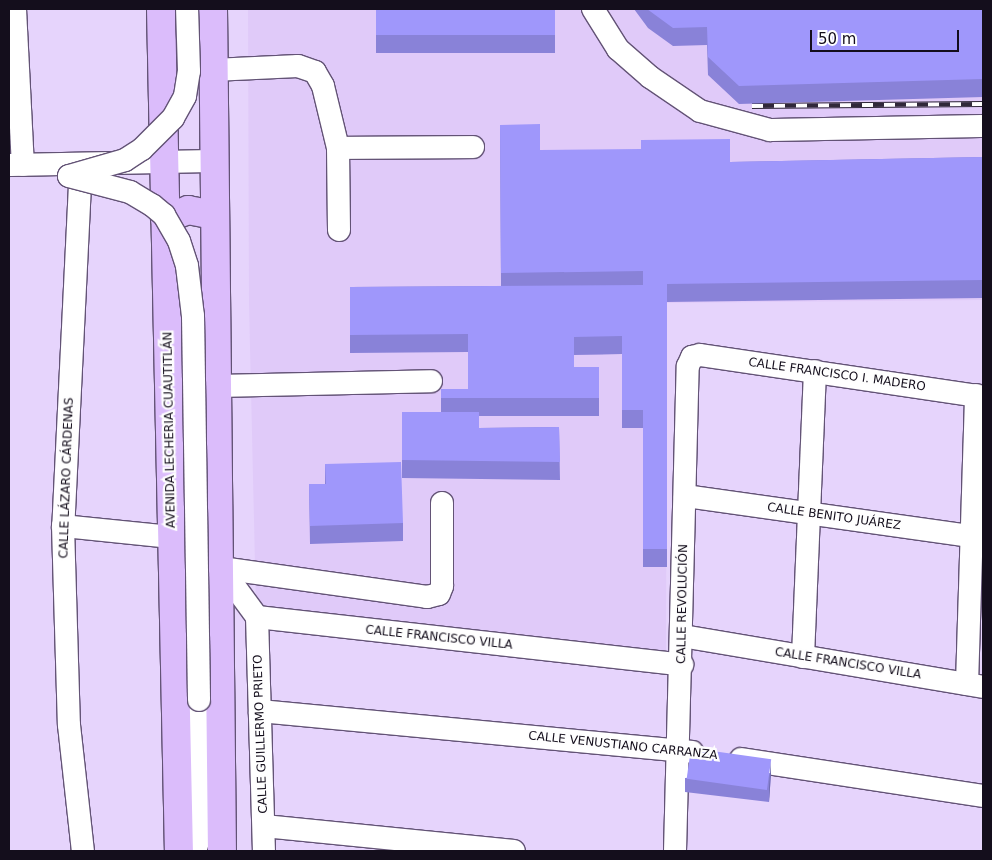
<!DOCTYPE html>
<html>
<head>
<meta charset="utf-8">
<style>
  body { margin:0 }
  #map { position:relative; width:992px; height:860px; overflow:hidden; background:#e6d4fc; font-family:"DejaVu Sans",sans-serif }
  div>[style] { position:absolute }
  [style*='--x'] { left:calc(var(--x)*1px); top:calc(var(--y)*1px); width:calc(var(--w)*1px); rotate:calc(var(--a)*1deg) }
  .built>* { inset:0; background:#e0caf9 }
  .roads { filter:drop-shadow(1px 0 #635376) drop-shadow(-1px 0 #635376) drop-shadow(0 1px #635376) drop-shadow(0 -1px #635376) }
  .minor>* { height:22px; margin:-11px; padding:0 11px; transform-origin:11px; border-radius:11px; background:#fff }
  .major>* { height:28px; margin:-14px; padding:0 14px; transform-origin:14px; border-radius:14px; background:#dbbcfb }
  .rail>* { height:5.5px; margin-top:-2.75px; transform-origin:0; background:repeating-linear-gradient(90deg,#fefefe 0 11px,#30283a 0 22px); box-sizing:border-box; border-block:1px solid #30283a }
  .bridges { filter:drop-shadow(1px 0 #635376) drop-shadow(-1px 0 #635376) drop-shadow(0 1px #635376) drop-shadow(0 -1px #635376) }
  .minor-bridge>* { height:22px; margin:-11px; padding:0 11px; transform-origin:11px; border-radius:11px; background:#fff }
  .wall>* { inset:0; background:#8982d8; transform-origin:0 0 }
  .shaded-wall>* { inset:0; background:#6f6ab0 }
  .building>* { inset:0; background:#9f97fb; transform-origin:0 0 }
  span { translate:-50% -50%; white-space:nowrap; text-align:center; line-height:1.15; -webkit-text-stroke:4.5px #fefefe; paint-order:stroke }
  .street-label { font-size:12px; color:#140e1c }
  .frame { position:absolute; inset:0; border:10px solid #140e1c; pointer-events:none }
  .scale { position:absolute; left:810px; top:30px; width:149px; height:22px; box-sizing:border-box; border:2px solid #140e1c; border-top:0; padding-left:6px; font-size:15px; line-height:18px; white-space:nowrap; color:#140e1c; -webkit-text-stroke:4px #fefefe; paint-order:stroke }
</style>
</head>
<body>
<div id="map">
  <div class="built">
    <div style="clip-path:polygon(248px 9px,983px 9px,983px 300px,667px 303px,666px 652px,256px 608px,249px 303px)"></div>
  </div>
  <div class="roads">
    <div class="minor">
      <div style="--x:15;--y:9;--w:156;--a:87.1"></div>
      <div style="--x:593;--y:9;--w:47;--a:58"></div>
      <div style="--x:618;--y:49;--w:43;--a:41.2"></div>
      <div style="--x:650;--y:77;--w:60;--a:34.2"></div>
      <div style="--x:700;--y:111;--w:73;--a:15.2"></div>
      <div style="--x:770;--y:130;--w:213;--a:-1.1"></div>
      <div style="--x:213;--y:70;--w:85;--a:-2.7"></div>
      <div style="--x:298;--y:66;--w:18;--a:19"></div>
      <div style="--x:315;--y:72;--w:16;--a:60"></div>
      <div style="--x:323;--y:86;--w:64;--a:76.4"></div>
      <div style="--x:338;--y:148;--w:82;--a:89.3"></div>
      <div style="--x:338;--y:148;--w:135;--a:-0.4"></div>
      <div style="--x:81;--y:164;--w:362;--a:92.8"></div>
      <div style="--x:63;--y:526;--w:199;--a:88.3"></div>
      <div style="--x:69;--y:725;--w:127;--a:83.7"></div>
      <div style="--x:9;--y:165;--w:204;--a:-1.1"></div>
      <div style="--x:217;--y:386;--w:214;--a:-1.3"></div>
      <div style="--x:685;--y:496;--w:301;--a:8"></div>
      <div style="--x:63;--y:526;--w:110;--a:5.8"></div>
      <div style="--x:221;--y:568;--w:61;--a:53.7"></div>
      <div style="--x:257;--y:617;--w:428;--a:6.4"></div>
      <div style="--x:221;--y:568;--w:208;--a:8"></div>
      <div style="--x:427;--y:597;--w:12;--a:-14"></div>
      <div style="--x:439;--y:594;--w:9;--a:-69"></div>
      <div style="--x:442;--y:586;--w:83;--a:-90"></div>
      <div style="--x:257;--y:617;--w:234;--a:88.3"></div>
      <div style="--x:682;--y:636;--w:305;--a:9.6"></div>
      <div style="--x:803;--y:657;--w:286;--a:-87.6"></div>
      <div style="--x:967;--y:684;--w:289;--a:-88.2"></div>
      <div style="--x:260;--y:711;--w:434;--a:5.4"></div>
      <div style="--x:741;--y:759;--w:245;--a:8.7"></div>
      <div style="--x:264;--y:826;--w:251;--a:5.7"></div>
      <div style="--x:195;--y:851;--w:16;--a:-72"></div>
      <div style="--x:200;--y:836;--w:136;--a:-90.4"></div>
      <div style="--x:675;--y:851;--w:485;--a:-88.5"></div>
      <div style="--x:688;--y:366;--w:10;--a:-66"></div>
      <div style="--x:692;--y:357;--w:8;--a:-14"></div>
      <div style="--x:700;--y:355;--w:286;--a:8.4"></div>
    </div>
    <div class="major">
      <div style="--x:161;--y:9;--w:842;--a:88.78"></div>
      <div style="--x:213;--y:9;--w:842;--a:89.39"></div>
      <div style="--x:165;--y:219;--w:25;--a:-21"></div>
      <div style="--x:188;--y:210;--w:25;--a:11"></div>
    </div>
  </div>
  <div class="rail">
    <div style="--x:752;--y:106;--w:231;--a:-0.5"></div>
  </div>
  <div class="bridges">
    <div class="minor-bridge">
      <div style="--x:69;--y:176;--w:63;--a:14.7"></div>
      <div style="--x:130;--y:192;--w:26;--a:31"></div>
      <div style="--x:152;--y:205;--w:16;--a:40"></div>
      <div style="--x:164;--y:215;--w:30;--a:60"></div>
      <div style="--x:179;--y:241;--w:26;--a:72"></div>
      <div style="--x:187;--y:266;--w:50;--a:83.2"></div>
      <div style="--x:193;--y:316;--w:384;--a:89.1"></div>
      <div style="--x:69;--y:176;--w:58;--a:-15.9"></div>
      <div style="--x:125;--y:160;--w:20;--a:-33"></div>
      <div style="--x:142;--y:149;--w:44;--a:-45"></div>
      <div style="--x:173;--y:118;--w:25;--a:-61"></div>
      <div style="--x:185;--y:96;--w:25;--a:-81"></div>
      <div style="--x:189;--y:71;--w:62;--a:-91.8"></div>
    </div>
  </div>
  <div class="wall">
    <div style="left:376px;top:9px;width:179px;height:44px"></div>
    <div style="clip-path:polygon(634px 9px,983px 9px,983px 97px,739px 104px,708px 75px,707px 45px,673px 46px,648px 28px)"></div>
    <div style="clip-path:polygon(500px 125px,540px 150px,730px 162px,983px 157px,983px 298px,667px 302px,667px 567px,643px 567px,643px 428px,622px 428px,622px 354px,574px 355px,574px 367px,599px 367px,599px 416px,479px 416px,479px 428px,559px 427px,560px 480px,402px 478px,402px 412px,441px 412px,441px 389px,468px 389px,468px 352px,350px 353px,350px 287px,501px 286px)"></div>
    <div style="clip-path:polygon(325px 464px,403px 523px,403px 541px,310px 544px,309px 484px,325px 484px)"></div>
    <div style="clip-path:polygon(771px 773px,769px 802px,685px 792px,685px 778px)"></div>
  </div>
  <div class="shaded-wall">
    <div style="clip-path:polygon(771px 759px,771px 773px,769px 802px,769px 788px)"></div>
  </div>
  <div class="building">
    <div style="left:376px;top:9px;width:179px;height:26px"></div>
    <div style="clip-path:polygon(647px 9px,983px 9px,983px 79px,739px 86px,708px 57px,707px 27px,673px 28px)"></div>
    <div style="clip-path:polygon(540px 124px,540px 150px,641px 149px,641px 140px,730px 139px,730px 162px,983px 157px,983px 280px,667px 284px,667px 549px,643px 549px,643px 410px,622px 410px,622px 336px,574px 337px,574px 367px,599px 367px,599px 398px,441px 398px,441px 389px,468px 389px,468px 334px,350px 335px,350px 287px,643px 285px,643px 271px,501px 273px,500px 125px)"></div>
    <div style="clip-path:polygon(402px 412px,479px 412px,479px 428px,559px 427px,560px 462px,402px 460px)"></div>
    <div style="clip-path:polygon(401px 462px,403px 523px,310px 526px,309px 484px,326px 484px,325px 464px)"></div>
    <div style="left:691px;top:748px;width:81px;height:31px;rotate:8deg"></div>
  </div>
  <div class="street-label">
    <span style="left:837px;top:375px;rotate:8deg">CALLE FRANCISCO I. MADERO</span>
    <span style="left:170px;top:430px;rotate:-91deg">AVENIDA LECHERIA CUAUTITLÁN</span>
    <span style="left:67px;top:478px;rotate:-88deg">CALLE LÁZARO CÁRDENAS</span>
    <span style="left:834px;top:517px;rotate:8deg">CALLE BENITO JUÁREZ</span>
    <span style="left:683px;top:604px;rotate:-89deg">CALLE REVOLUCIÓN</span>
    <span style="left:439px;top:638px;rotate:6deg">CALLE FRANCISCO VILLA</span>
    <span style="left:848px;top:664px;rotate:9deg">CALLE FRANCISCO VILLA</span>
    <span style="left:261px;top:734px;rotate:-92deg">CALLE GUILLERMO PRIETO</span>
    <span style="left:623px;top:746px;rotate:6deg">CALLE VENUSTIANO CARRANZA</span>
  </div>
  <div class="frame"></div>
  <div class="scale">50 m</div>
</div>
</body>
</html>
